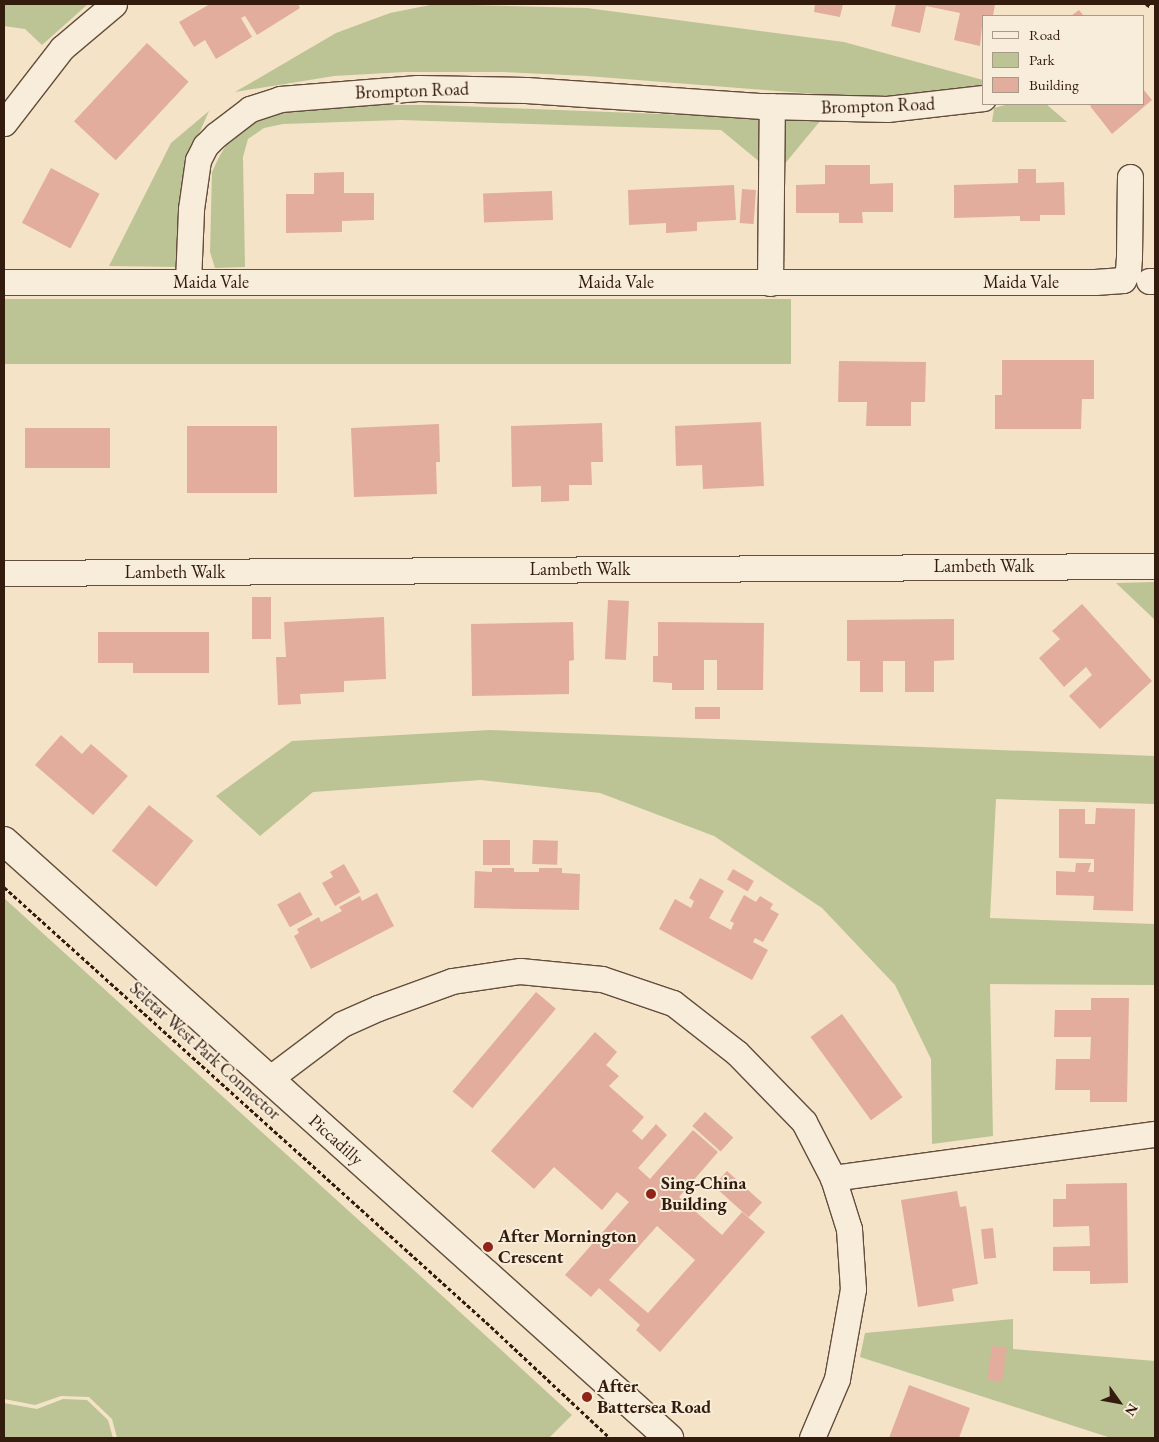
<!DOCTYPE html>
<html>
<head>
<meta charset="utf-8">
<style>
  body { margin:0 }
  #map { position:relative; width:1159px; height:1442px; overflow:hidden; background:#f4e3c7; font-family:"EB Garamond",serif }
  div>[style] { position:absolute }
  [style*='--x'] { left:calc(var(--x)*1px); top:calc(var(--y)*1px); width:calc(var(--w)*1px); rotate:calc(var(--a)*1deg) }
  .green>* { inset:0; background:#bcc495; transform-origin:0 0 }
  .building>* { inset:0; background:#e2ad9d; transform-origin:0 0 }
  .path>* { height:3px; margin-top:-1.5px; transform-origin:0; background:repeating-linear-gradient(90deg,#331b0e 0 4px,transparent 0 6.5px) }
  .roads { filter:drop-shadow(1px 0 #634d3c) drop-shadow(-1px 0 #634d3c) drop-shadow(0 1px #634d3c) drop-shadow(0 -1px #634d3c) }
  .street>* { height:25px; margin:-12.5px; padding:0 12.5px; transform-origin:12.5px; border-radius:12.5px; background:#f8eddb }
  .secondary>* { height:28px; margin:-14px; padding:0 14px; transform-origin:14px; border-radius:14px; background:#f8eddb }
  .dots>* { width:14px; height:14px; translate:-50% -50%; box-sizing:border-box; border:2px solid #f8eddb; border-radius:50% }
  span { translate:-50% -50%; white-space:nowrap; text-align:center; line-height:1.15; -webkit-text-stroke:4px #f8eddb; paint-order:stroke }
  .street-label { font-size:18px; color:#331b0e }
  .poi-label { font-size:18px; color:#331b0e; font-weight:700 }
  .left { translate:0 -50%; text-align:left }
  .frame { position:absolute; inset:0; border:5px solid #331b0e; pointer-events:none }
  .legend { position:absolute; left:982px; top:15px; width:162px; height:90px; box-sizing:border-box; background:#f8eddb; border:1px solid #a99989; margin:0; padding:6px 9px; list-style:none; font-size:15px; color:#331b0e }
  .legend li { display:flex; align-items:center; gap:10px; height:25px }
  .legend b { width:25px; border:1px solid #a99989 }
  .north { position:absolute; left:1094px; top:1377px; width:50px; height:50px; -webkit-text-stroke:4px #f8eddb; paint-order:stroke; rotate:122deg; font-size:14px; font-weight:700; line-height:20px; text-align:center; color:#331b0e }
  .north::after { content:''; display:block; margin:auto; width:18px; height:22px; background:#331b0e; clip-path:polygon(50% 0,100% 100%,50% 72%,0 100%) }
</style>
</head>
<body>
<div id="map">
  <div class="green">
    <div style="clip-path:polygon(4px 4px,88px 4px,42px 45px,25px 29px,4px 26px)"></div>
    <div style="clip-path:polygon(435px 4px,587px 8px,844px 42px,983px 80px,983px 84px,981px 91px,915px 98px,840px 96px,587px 76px,503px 72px,405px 72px,334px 76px,235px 92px,336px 33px,390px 13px)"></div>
    <div style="clip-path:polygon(1009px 104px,1046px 104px,1067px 122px,992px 122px,994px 108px)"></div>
    <div style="clip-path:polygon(314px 105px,432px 105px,763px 118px,761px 163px,721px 130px,400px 120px,283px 124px,264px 128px,248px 139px,243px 157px,245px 267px,215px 268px,210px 252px,212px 172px,219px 157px,233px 134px,257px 118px,277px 109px)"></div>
    <div style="clip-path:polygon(209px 111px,189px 156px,179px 267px,109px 266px,171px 143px)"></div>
    <div style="clip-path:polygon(780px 118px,821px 120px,778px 172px)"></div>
    <div style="left:4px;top:299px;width:787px;height:65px"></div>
    <div style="clip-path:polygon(1155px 582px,1155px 620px,1116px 583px)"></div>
    <div style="clip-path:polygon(490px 730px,1155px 756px,1155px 804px,996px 799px,990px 918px,1155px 924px,1155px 985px,990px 984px,993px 1136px,932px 1144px,931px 1059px,895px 985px,822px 908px,714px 836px,600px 793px,481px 780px,313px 792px,260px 836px,216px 796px,292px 741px)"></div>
    <div style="clip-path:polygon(4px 898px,449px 1302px,572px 1415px,549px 1438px,117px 1438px,112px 1419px,89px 1397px,61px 1396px,35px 1405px,4px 1399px)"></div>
    <div style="clip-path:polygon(1013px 1319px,1013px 1349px,1155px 1361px,1155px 1438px,1111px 1438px,860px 1357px,865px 1333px)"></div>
    <div style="clip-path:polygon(63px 1399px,87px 1400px,108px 1420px,113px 1438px,4px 1438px,4px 1403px,37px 1409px)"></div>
  </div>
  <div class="building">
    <div style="clip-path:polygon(210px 4px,298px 4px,300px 8px,257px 35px,245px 16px,241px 18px,252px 37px,216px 59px,205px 40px,194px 47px,179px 22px)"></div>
    <div style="clip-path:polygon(815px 4px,843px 4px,840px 17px,814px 12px)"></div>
    <div style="clip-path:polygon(896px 4px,995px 4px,993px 16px,983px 16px,980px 46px,954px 40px,960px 13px,926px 6px,920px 33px,891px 26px)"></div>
    <div style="clip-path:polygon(1079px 10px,1084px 16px,1071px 16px)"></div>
    <div style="left:147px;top:43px;width:57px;height:107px;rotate:43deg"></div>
    <div style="clip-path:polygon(1143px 89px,1152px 100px,1112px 134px,1090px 106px,1093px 104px,1143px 104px)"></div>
    <div style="clip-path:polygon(825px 165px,870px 165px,870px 184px,893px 183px,893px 212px,862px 212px,863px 223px,839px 223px,839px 213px,796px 213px,796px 185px,825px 184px)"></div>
    <div style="left:51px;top:168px;width:55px;height:62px;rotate:28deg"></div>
    <div style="clip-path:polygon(1018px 169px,1036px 169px,1036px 183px,1064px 182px,1065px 215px,1040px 215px,1040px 221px,1020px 221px,1020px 216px,954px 218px,954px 185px,1018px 183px)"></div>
    <div style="clip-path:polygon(344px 172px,344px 193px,374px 193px,374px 220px,342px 221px,342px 232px,286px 233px,286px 194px,314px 194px,314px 173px)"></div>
    <div style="clip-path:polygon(734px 185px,736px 220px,697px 222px,697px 231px,666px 233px,666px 223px,629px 225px,628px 190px)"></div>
    <div style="left:742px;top:189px;width:14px;height:34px;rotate:4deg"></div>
    <div style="left:552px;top:191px;width:29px;height:69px;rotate:88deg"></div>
    <div style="clip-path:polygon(1002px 360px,1094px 360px,1094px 399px,1082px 399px,1081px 429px,995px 429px,995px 395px,1002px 395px)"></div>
    <div style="clip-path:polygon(839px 361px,926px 362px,925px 402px,911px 402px,911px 426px,866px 426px,867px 402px,838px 402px)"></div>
    <div style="clip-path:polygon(761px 422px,764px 486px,703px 489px,702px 465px,676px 466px,675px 426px)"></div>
    <div style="clip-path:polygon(602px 423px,603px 462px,591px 462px,592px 485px,569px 485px,569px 501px,541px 502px,541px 486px,512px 487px,511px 426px)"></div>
    <div style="clip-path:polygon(439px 424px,440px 462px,436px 462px,437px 494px,354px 497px,351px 428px)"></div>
    <div style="left:187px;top:426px;width:90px;height:67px"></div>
    <div style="left:25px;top:428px;width:85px;height:40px"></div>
    <div style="left:252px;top:597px;width:19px;height:42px"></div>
    <div style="left:608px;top:600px;width:21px;height:59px;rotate:3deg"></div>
    <div style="clip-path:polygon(1082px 604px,1152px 681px,1100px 729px,1069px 696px,1092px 675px,1086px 667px,1064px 687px,1039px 658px,1060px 639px,1052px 631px)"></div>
    <div style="clip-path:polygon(384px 617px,386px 679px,344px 681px,344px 692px,300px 694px,301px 704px,278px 705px,276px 657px,286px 657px,284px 622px)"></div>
    <div style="clip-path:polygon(954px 619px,954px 660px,934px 661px,934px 692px,905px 692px,905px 661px,883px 661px,883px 692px,860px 692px,860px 661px,847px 661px,847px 620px)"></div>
    <div style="clip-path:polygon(573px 622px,574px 660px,569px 661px,569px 694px,472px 696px,471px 624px)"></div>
    <div style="clip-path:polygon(658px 622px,764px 623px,763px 690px,717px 690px,717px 660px,704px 660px,704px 690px,672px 690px,672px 683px,653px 682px,653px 656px,658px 656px)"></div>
    <div style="clip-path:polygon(98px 632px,209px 632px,209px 673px,133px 673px,133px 663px,98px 663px)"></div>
    <div style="left:720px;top:707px;width:12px;height:25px;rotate:90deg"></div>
    <div style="clip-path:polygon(61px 735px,82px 754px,91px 744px,128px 776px,93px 815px,35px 765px)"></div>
    <div style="left:149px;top:805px;width:57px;height:59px;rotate:39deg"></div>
    <div style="clip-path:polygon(1096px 808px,1135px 809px,1133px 911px,1093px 910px,1094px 896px,1056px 895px,1056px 871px,1075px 872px,1076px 863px,1091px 863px,1088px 872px,1094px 872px,1094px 859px,1059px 858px,1059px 809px,1085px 809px,1085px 824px,1095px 824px)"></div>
    <div style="left:483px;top:840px;width:27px;height:25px"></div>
    <div style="left:533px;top:840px;width:25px;height:24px;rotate:2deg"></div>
    <div style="clip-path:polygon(344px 864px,360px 892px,335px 906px,322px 883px,333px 877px,330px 872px)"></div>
    <div style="clip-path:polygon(492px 868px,514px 868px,514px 872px,539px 872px,539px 868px,562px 868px,562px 873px,580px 874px,579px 910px,474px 908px,475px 871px,492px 872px)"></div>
    <div style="left:733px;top:869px;width:24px;height:12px;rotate:30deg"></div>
    <div style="clip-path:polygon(700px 878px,724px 891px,709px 918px,731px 930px,734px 923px,730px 921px,744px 895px,756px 902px,760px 896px,773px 904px,770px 909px,779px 914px,763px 942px,755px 938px,753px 942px,768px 950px,752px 980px,659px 929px,675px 899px,691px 908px,694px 901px,689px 898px)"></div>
    <div style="left:300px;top:892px;width:26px;height:26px;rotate:61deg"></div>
    <div style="clip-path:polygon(377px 893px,394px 926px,311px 969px,294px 936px,299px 933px,297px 929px,319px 917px,321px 922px,342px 911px,339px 907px,360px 896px,362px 901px)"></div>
    <div style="left:536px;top:992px;width:26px;height:130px;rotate:40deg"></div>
    <div style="clip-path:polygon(1091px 998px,1129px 998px,1127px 1102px,1090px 1102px,1090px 1090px,1055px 1090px,1056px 1059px,1090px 1059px,1091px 1037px,1054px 1037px,1055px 1010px,1091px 1010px)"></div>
    <div style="left:842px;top:1014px;width:103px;height:39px;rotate:54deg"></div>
    <div style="clip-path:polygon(evenodd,595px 1032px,617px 1052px,606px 1065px,619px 1076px,609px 1086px,644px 1117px,632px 1131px,642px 1140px,656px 1124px,667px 1135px,638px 1168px,650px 1179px,693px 1130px,718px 1152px,679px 1197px,722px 1235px,742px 1212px,765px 1232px,660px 1352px,636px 1330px,640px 1325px,599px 1288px,591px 1297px,565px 1275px,629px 1202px,617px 1192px,602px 1210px,554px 1167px,534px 1189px,491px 1151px,595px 1032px,657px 1226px,695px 1260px,648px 1313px,609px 1280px,657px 1226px)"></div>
    <div style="left:705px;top:1112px;width:38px;height:19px;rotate:42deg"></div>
    <div style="left:727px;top:1171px;width:47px;height:20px;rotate:42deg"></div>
    <div style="clip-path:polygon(1127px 1183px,1128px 1283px,1090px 1284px,1090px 1271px,1053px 1271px,1053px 1247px,1090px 1246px,1089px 1226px,1053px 1227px,1053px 1199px,1066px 1199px,1066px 1184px)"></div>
    <div style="clip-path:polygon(957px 1191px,960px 1207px,966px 1206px,978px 1284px,952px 1289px,954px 1301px,918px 1307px,901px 1200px)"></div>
    <div style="left:993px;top:1228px;width:30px;height:12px;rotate:84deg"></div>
    <div style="left:992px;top:1346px;width:15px;height:34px;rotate:8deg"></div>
    <div style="clip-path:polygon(909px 1385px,970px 1408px,959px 1438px,889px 1438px)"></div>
  </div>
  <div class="path">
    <div style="--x:1146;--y:4;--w:6;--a:31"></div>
    <div style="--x:4;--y:887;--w:649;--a:42.07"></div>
    <div style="--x:486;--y:1322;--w:170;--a:43.1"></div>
  </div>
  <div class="roads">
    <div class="street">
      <div style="--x:4;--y:123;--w:95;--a:-52.3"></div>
      <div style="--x:62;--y:48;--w:68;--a:-40.2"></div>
      <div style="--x:1149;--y:281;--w:6;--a:0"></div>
      <div style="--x:4;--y:282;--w:1091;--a:0"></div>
      <div style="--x:1095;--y:282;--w:28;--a:-4"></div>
      <div style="--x:1123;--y:280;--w:10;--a:-61"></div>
      <div style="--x:1128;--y:271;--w:14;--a:-86"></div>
      <div style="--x:1129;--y:257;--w:80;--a:-89.3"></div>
      <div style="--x:188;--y:282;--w:73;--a:-87.6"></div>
      <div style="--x:191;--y:209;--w:49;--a:-81.9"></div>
      <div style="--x:198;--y:160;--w:16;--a:-63"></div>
      <div style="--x:205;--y:146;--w:16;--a:-45"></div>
      <div style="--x:216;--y:135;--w:43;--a:-37.4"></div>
      <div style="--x:250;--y:109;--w:32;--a:-18"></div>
      <div style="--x:280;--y:99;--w:138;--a:-4.6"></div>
      <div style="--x:418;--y:88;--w:108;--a:1.1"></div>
      <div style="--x:526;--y:90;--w:237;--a:3.9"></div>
      <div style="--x:762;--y:106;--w:125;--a:1.4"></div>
      <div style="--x:887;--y:109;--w:97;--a:-6.5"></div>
      <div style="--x:770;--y:283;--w:177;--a:-89.4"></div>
      <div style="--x:4;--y:573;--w:1151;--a:-0.35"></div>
      <div style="--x:269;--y:1079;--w:91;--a:-37"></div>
      <div style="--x:342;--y:1024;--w:39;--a:-24"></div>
      <div style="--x:378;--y:1008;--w:79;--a:-20"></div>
      <div style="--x:452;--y:981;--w:69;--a:-8.4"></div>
      <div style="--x:520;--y:971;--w:82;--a:5.6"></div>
      <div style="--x:602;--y:979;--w:75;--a:18.7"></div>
      <div style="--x:673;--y:1003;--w:81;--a:38"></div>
      <div style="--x:737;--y:1053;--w:96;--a:45.8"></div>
      <div style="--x:804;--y:1122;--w:63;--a:62.6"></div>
      <div style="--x:833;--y:1178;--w:53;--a:72.6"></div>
      <div style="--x:849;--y:1229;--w:60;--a:86.2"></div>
      <div style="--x:853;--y:1289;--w:91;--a:100.1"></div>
      <div style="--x:837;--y:1379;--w:64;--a:113"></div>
      <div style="--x:833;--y:1178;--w:325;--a:-7.8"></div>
    </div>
    <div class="secondary">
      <div style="--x:4;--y:841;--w:894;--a:41.92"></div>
    </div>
  </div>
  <div class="dots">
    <div style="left:651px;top:1194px;background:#8f2418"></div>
    <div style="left:488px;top:1247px;background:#8f2418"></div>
    <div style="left:587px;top:1397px;background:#8f2418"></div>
  </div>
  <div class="street-label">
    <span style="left:412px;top:91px;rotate:-2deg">Brompton Road</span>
    <span style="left:878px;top:106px;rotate:-2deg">Brompton Road</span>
    <span style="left:211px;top:282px">Maida Vale</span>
    <span style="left:616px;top:282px">Maida Vale</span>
    <span style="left:1021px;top:282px">Maida Vale</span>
    <span style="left:984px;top:566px">Lambeth Walk</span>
    <span style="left:580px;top:569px">Lambeth Walk</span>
    <span style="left:175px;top:572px">Lambeth Walk</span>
    <span style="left:205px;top:1051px;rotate:42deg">Seletar West Park Connector</span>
    <span style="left:336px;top:1140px;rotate:42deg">Piccadilly</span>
  </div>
  <div class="poi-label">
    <span class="left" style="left:661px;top:1194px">Sing-China<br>Building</span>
    <span class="left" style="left:498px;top:1247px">After Mornington<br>Crescent</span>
    <span class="left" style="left:597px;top:1397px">After<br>Battersea Road</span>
  </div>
  <div class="frame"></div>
  <ul class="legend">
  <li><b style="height:6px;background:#f8eddb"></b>Road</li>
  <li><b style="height:14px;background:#bcc495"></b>Park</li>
  <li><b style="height:14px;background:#e2ad9d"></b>Building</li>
  </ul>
  <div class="north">N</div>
</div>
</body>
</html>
